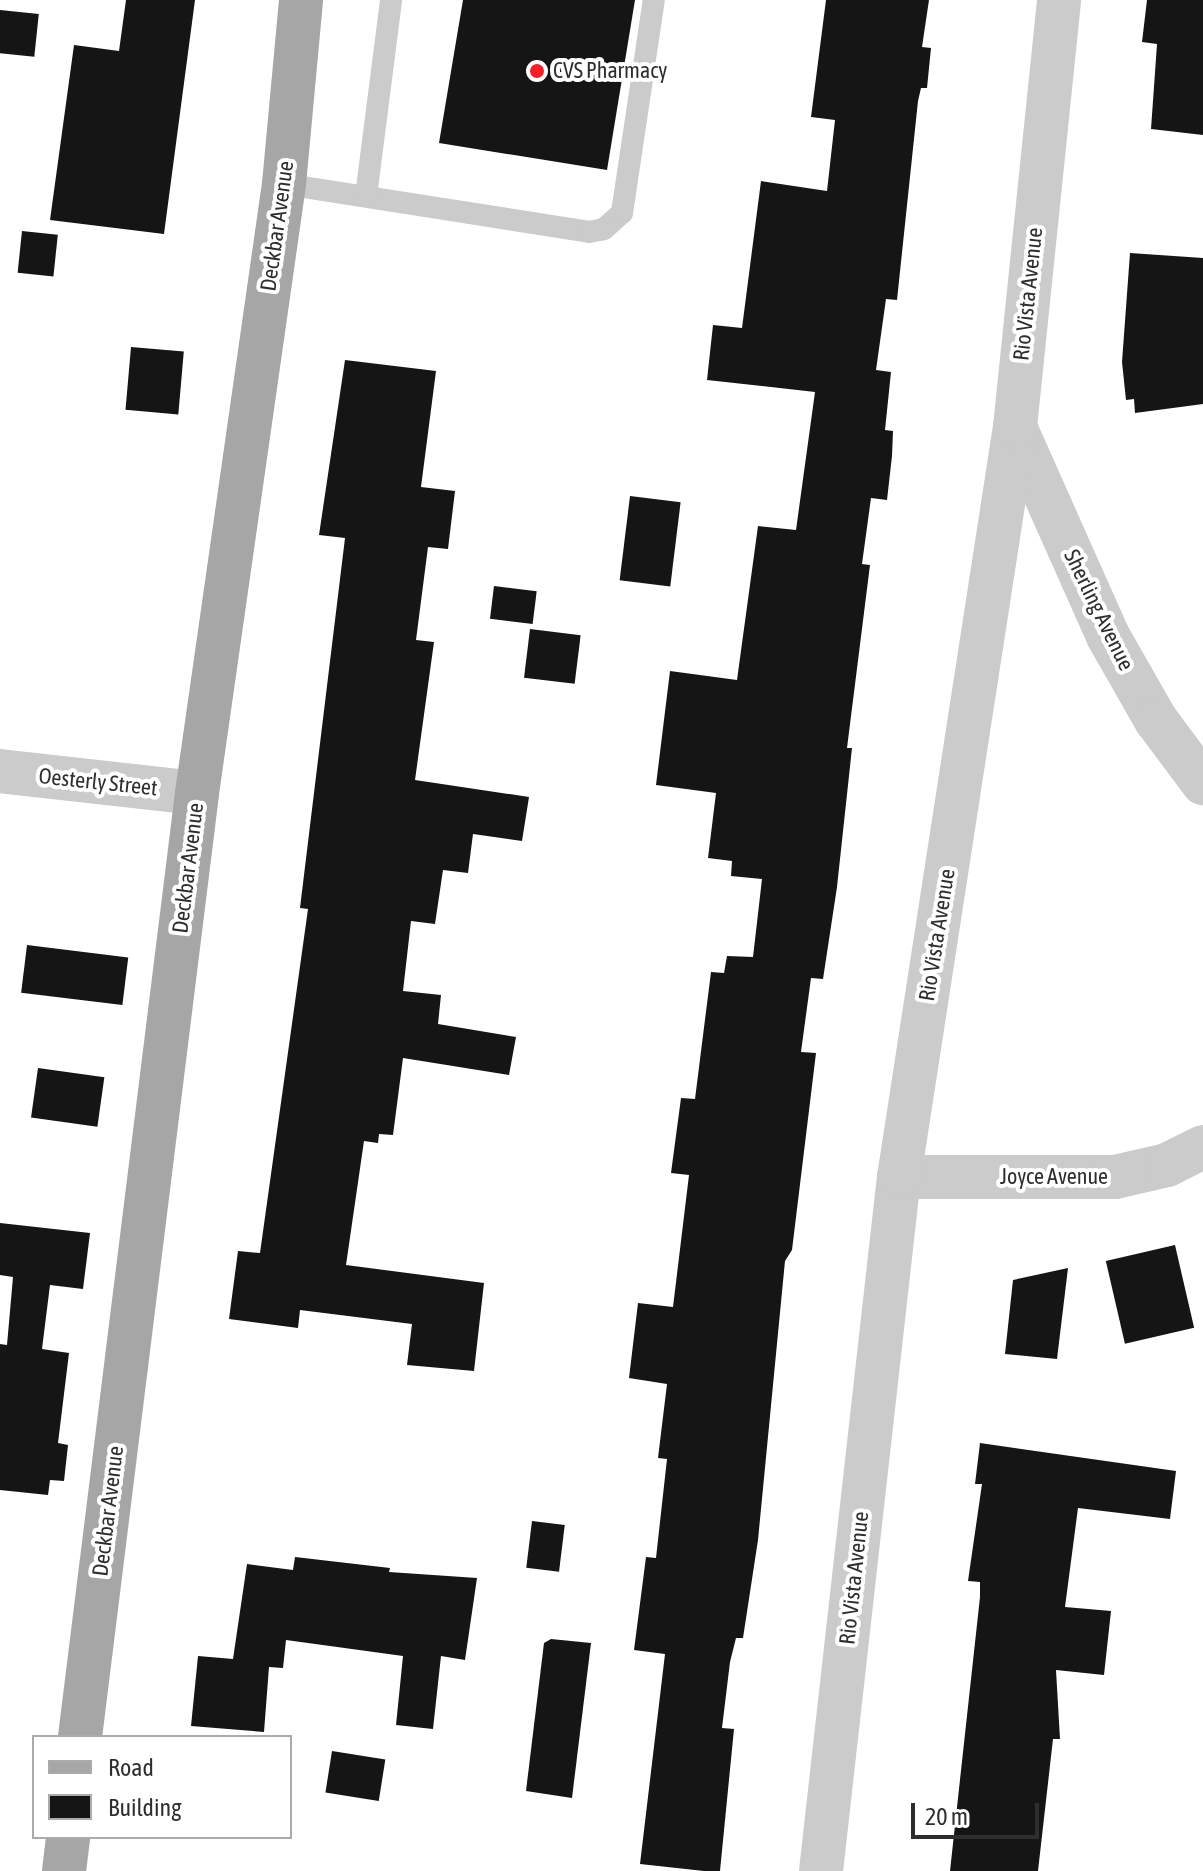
<!DOCTYPE html>
<html>
<head>
<meta charset="utf-8">
<style>
  body { margin:0 }
  #map { position:relative; width:1203px; height:1871px; overflow:hidden; background:#fff; font-family:"Asap Condensed",sans-serif }
  div>[style] { position:absolute }
  [style*='--x'] { left:calc(var(--x)*1px); top:calc(var(--y)*1px); width:calc(var(--w)*1px); rotate:calc(var(--a)*1deg) }
  .building>* { inset:0; background:#151515; transform-origin:0 0 }
  .lane>* { height:22px; margin:-11px; padding:0 11px; transform-origin:11px; border-radius:11px; background:#cbcbcb }
  .street>* { height:44px; margin:-22px; padding:0 22px; transform-origin:22px; border-radius:22px; background:#cbcbcb }
  .primary>* { height:44px; margin:-22px; padding:0 22px; transform-origin:22px; border-radius:22px; background:#a6a6a6 }
  .dots>* { width:22px; height:22px; translate:-50% -50%; box-sizing:border-box; border:4px solid #fff; border-radius:50% }
  span { translate:-50% -50%; white-space:nowrap; text-align:center; line-height:1.15; -webkit-text-stroke:8px #fff; paint-order:stroke }
  .poi-label { font-size:22px; color:#2e2e2e }
  .left { translate:0 -50%; text-align:left }
  .street-label { font-size:22px; color:#2e2e2e }
  .legend { position:absolute; left:32px; top:1735px; width:260px; height:104px; box-sizing:border-box; background:#fff; border:2px solid #ababab; margin:0; padding:10px 14px; list-style:none; font-size:24px; color:#2e2e2e }
  .legend li { display:flex; align-items:center; gap:16px; height:40px }
  .legend b { width:40px; border:2px solid #ababab }
  .scale { position:absolute; left:911px; top:1803px; width:128px; height:36px; box-sizing:border-box; border:4px solid #2e2e2e; border-top:0; padding-left:10px; font-size:24px; line-height:28px; white-space:nowrap; color:#2e2e2e; -webkit-text-stroke:6px #fff; paint-order:stroke }
</style>
</head>
<body>
<div id="map">
  <div class="building">
    <div style="clip-path:polygon(126px 0,195px 0,164px 234px,50px 220px,74px 45px,119px 51px)"></div>
    <div style="clip-path:polygon(463px 0,635px 0,607px 170px,439px 143px)"></div>
    <div style="clip-path:polygon(826px 0,929px 0,922px 47px,931px 48px,927px 88px,921px 88px,918px 101px,897px 300px,886px 299px,876px 370px,891px 372px,885px 430px,893px 431px,892px 456px,887px 500px,871px 498px,862px 564px,870px 565px,847px 748px,852px 748px,837px 887px,823px 979px,811px 978px,801px 1052px,816px 1053px,792px 1250px,785px 1261px,758px 1540px,743px 1638px,736px 1638px,730px 1662px,722px 1728px,734px 1729px,720px 1871px,704px 1871px,640px 1864px,665px 1654px,634px 1650px,646px 1557px,656px 1558px,667px 1459px,658px 1458px,667px 1384px,629px 1378px,638px 1303px,673px 1307px,689px 1175px,671px 1173px,681px 1098px,695px 1099px,711px 972px,724px 973px,727px 956px,753px 957px,762px 879px,731px 876px,732px 861px,708px 858px,716px 793px,656px 785px,670px 671px,737px 680px,758px 526px,796px 530px,815px 392px,707px 380px,713px 325px,742px 328px,761px 181px,827px 191px,835px 120px,811px 117px)"></div>
    <div style="clip-path:polygon(1147px 0,1203px 0,1203px 135px,1151px 129px,1157px 44px,1142px 42px)"></div>
    <div style="left:0;top:10px;width:39px;height:43px;rotate:6deg"></div>
    <div style="left:22px;top:231px;width:36px;height:42px;rotate:6deg"></div>
    <div style="clip-path:polygon(1130px 253px,1203px 258px,1203px 404px,1135px 413px,1134px 399px,1126px 400px,1122px 362px)"></div>
    <div style="left:131px;top:347px;width:53px;height:63px;rotate:5deg"></div>
    <div style="clip-path:polygon(345px 360px,436px 371px,421px 487px,455px 491px,448px 549px,428px 547px,416px 640px,434px 642px,415px 780px,529px 797px,522px 841px,473px 834px,468px 873px,443px 870px,435px 924px,411px 921px,403px 991px,441px 995px,438px 1024px,516px 1037px,509px 1075px,403px 1058px,393px 1135px,379px 1134px,378px 1143px,364px 1141px,346px 1265px,484px 1283px,474px 1371px,407px 1365px,412px 1324px,300px 1310px,298px 1328px,229px 1319px,238px 1251px,260px 1253px,308px 909px,300px 908px,345px 538px,319px 535px)"></div>
    <div style="left:630px;top:496px;width:51px;height:85px;rotate:7deg"></div>
    <div style="left:494px;top:586px;width:43px;height:33px;rotate:7deg"></div>
    <div style="left:530px;top:629px;width:51px;height:49px;rotate:7deg"></div>
    <div style="left:27px;top:945px;width:102px;height:48px;rotate:7deg"></div>
    <div style="left:38px;top:1068px;width:67px;height:50px;rotate:8deg"></div>
    <div style="clip-path:polygon(0 1223px,90px 1233px,83px 1289px,50px 1285px,42px 1349px,69px 1353px,58px 1443px,68px 1445px,64px 1481px,50px 1480px,48px 1495px,0 1490px,0 1344px,7px 1345px,13px 1277px,0 1275px)"></div>
    <div style="left:1175px;top:1245px;width:85px;height:71px;rotate:77deg"></div>
    <div style="clip-path:polygon(1068px 1268px,1057px 1359px,1005px 1354px,1013px 1280px)"></div>
    <div style="clip-path:polygon(980px 1443px,1176px 1471px,1170px 1519px,1078px 1508px,1065px 1607px,1111px 1611px,1104px 1675px,1056px 1670px,1060px 1739px,1053px 1739px,1038px 1871px,950px 1871px,980px 1597px,980px 1582px,968px 1581px,982px 1484px,975px 1484px)"></div>
    <div style="left:532px;top:1521px;width:33px;height:47px;rotate:7deg"></div>
    <div style="clip-path:polygon(295px 1557px,390px 1568px,389px 1572px,477px 1578px,465px 1660px,441px 1656px,433px 1729px,396px 1725px,403px 1656px,286px 1640px,283px 1668px,269px 1667px,264px 1732px,191px 1726px,198px 1656px,233px 1659px,247px 1564px,293px 1570px)"></div>
    <div style="clip-path:polygon(551px 1639px,591px 1643px,572px 1798px,526px 1791px,544px 1643px)"></div>
    <div style="left:332px;top:1751px;width:54px;height:42px;rotate:9deg"></div>
  </div>
  <div class="lane">
    <div style="--x:284;--y:184;--w:309;--a:8.9"></div>
    <div style="--x:589;--y:232;--w:15;--a:-11"></div>
    <div style="--x:604;--y:229;--w:24;--a:-42"></div>
    <div style="--x:622;--y:213;--w:215;--a:-81.5"></div>
    <div style="--x:366;--y:196;--w:198;--a:-82.7"></div>
  </div>
  <div class="street">
    <div style="--x:1015;--y:427;--w:229;--a:66"></div>
    <div style="--x:1108;--y:636;--w:97;--a:60.3"></div>
    <div style="--x:1156;--y:720;--w:79;--a:53.3"></div>
    <div style="--x:0;--y:771;--w:198;--a:6.4"></div>
    <div style="--x:899;--y:1177;--w:216;--a:0"></div>
    <div style="--x:1115;--y:1177;--w:53;--a:-13"></div>
    <div style="--x:1167;--y:1165;--w:40;--a:-26.6"></div>
    <div style="--x:821;--y:1871;--w:698;--a:-83.59"></div>
    <div style="--x:899;--y:1177;--w:759;--a:-81.21"></div>
    <div style="--x:1015;--y:427;--w:429;--a:-84.1"></div>
  </div>
  <div class="primary">
    <div style="--x:80;--y:1737;--w:951;--a:-82.93"></div>
    <div style="--x:197;--y:793;--w:615;--a:-81.87"></div>
    <div style="--x:284;--y:184;--w:185;--a:-84.7"></div>
    <div style="--x:64;--y:1871;--w:34;--a:-83"></div>
  </div>
  <div class="dots">
    <div style="left:537px;top:71px;background:#f71e25"></div>
  </div>
  <div class="poi-label">
    <span class="left" style="left:553px;top:71px">CVS Pharmacy</span>
  </div>
  <div class="street-label">
    <span style="left:277px;top:226px;rotate:-82deg">Deckbar Avenue</span>
    <span style="left:1028px;top:294px;rotate:-84deg">Rio Vista Avenue</span>
    <span style="left:1099px;top:610px;rotate:64deg">Sherling Avenue</span>
    <span style="left:98px;top:782px;rotate:6deg">Oesterly Street</span>
    <span style="left:188px;top:868px;rotate:-83deg">Deckbar Avenue</span>
    <span style="left:937px;top:935px;rotate:-81deg">Rio Vista Avenue</span>
    <span style="left:1054px;top:1177px">Joyce Avenue</span>
    <span style="left:108px;top:1511px;rotate:-83deg">Deckbar Avenue</span>
    <span style="left:854px;top:1578px;rotate:-84deg">Rio Vista Avenue</span>
  </div>
  <ul class="legend">
  <li><b style="height:10px;background:#a6a6a6"></b>Road</li>
  <li><b style="height:22px;background:#151515"></b>Building</li>
  </ul>
  <div class="scale">20 m</div>
</div>
</body>
</html>
